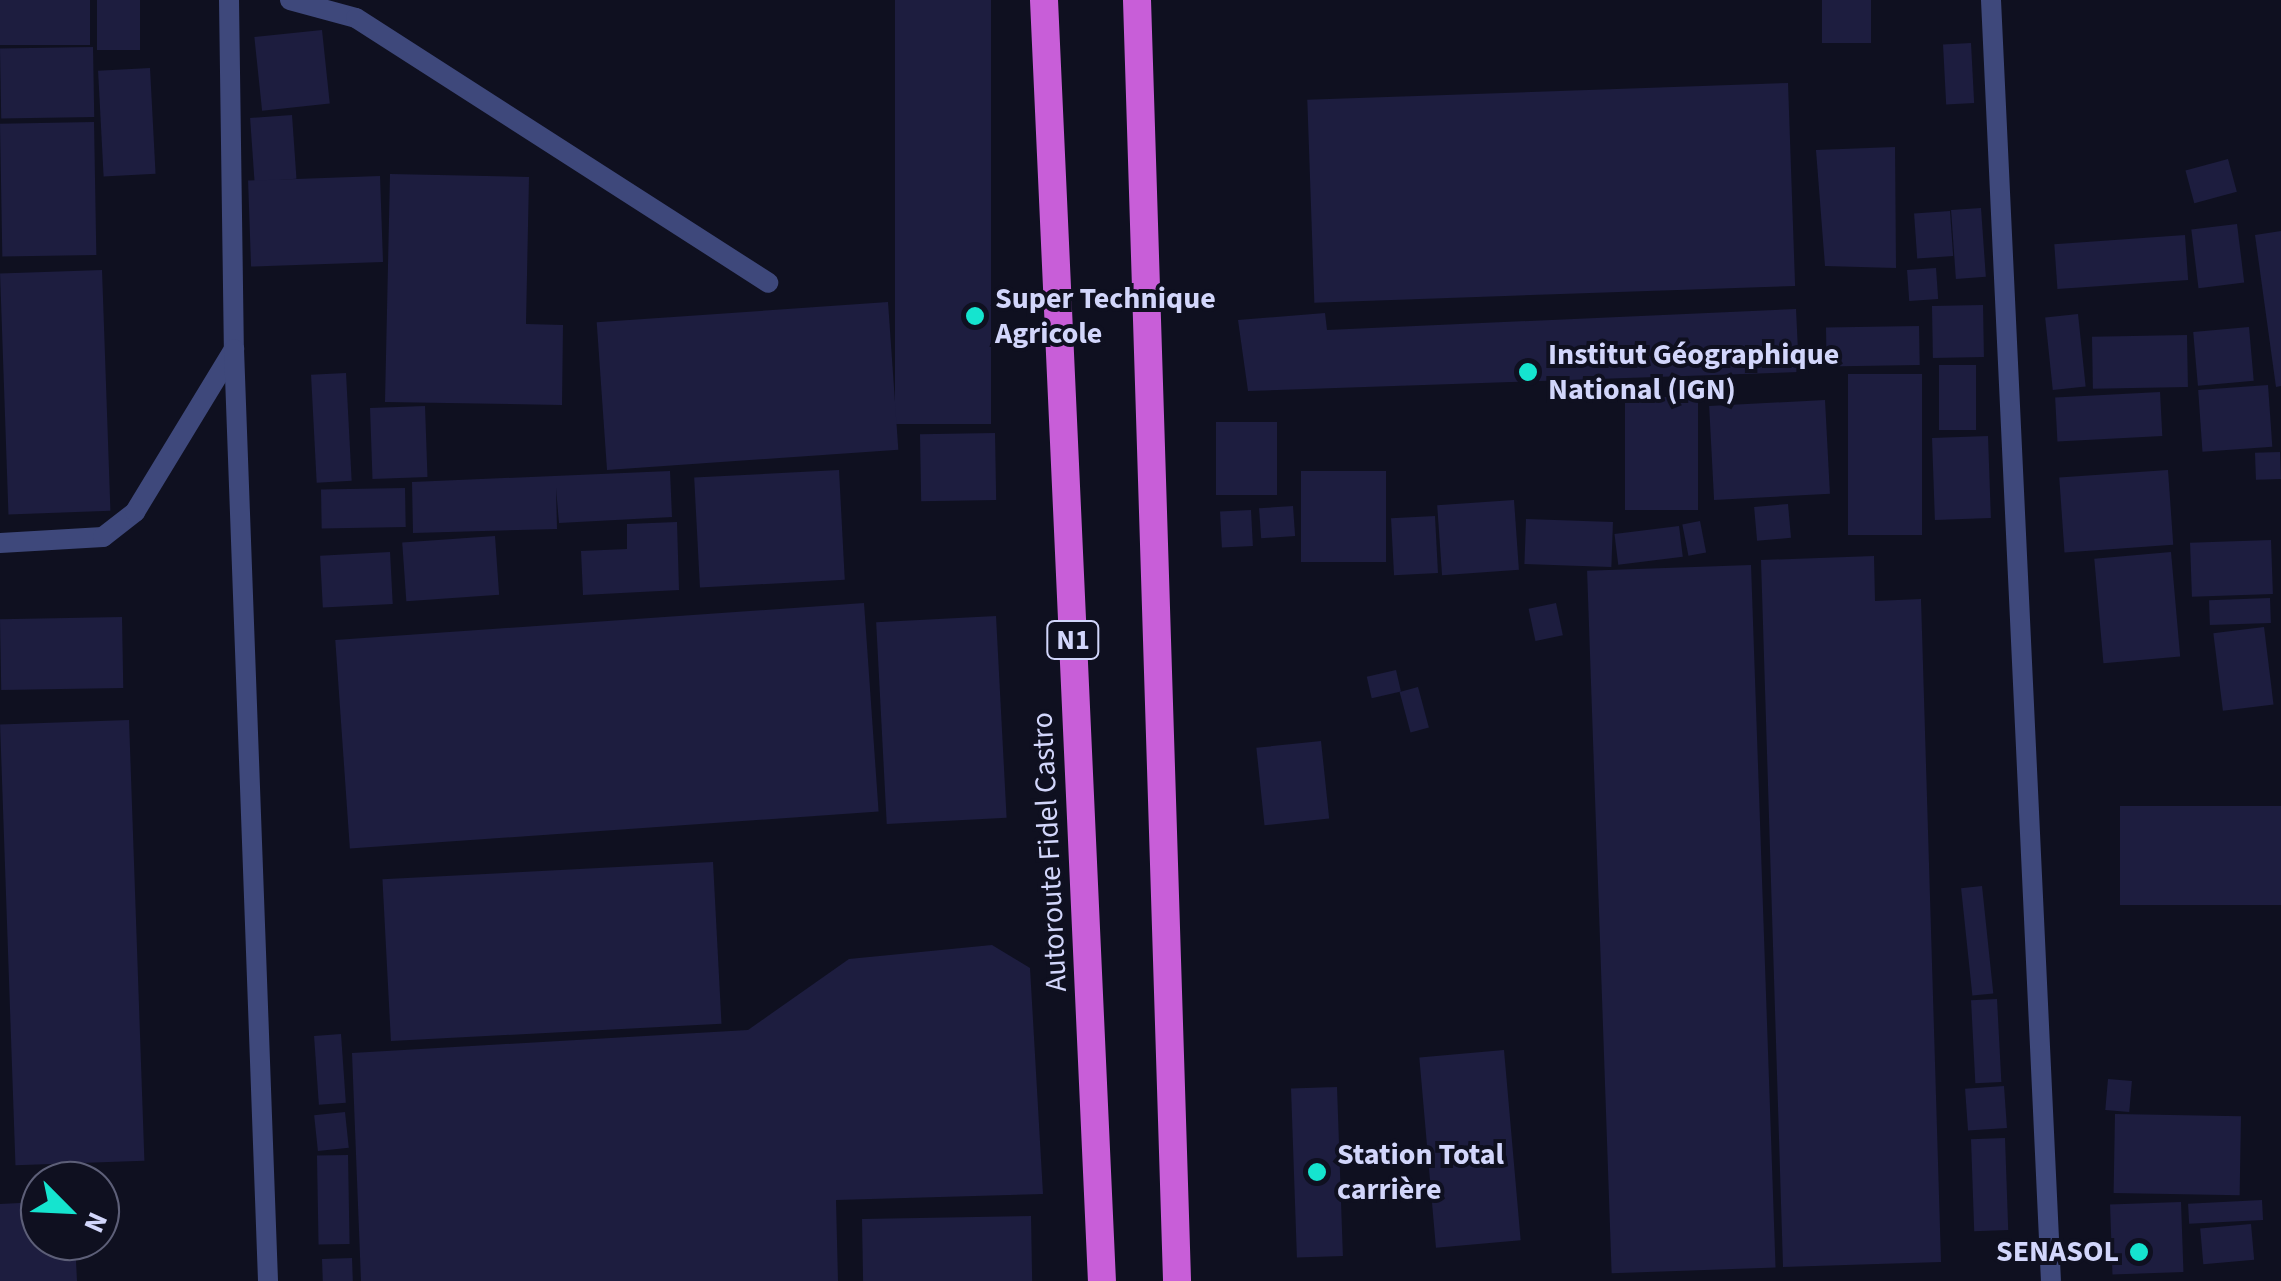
<!DOCTYPE html>
<html>
<head>
<meta charset="utf-8">
<style>
  body { margin:0 }
  #map { position:relative; width:2281px; height:1281px; overflow:hidden; background:#0f1020; font-family:"Source Sans 3",sans-serif }
  div>[style] { position:absolute }
  [style*='--x'] { left:calc(var(--x)*1px); top:calc(var(--y)*1px); width:calc(var(--w)*1px); rotate:calc(var(--a)*1deg) }
  .building>* { inset:0; background:#1d1d3f; transform-origin:0 0 }
  .service>* { height:20px; margin:-10px; padding:0 10px; transform-origin:10px; border-radius:10px; background:#3e487b }
  .minor>* { height:20px; margin:-10px; padding:0 10px; transform-origin:10px; border-radius:10px; background:#3e487b }
  .tertiary>* { height:20px; margin:-10px; padding:0 10px; transform-origin:10px; border-radius:10px; background:#3e487b }
  .trunk>* { height:28px; margin:-14px; padding:0 14px; transform-origin:14px; border-radius:14px; background:#c85ed8 }
  .dots>* { width:28px; height:28px; translate:-50% -50%; box-sizing:border-box; border:5px solid #0f1020; border-radius:50% }
  span { translate:-50% -50%; white-space:nowrap; text-align:center; line-height:1.15; -webkit-text-stroke:8px #0f1020; paint-order:stroke }
  .shield-label span { padding:2px 8px; background:#0f1020; border:2px solid; border-radius:8px; -webkit-text-stroke-width:0 }
  .shield-label { font-size:28px; color:#d2d6fb; font-weight:700 }
  .poi-label { font-size:30px; color:#d2d6fb; font-weight:700 }
  .left { translate:0 -50%; text-align:left }
  .right { translate:-100% -50%; text-align:right }
  .street-label { font-size:30px; color:#d2d6fb }
  .north { position:absolute; left:20px; top:1161px; width:100px; height:100px; box-sizing:border-box; background:#0f1020; border:2px solid #5d5f78; border-radius:50%; rotate:114deg; font-size:28px; font-weight:700; line-height:40px; text-align:center; color:#d2d6fb }
  .north::after { content:''; display:block; margin:auto; width:35px; height:45px; background:#15e4cf; clip-path:polygon(50% 0,100% 100%,50% 72%,0 100%) }
</style>
</head>
<body>
<div id="map">
  <div class="building">
    <div style="left:0;top:0;width:90px;height:45px"></div>
    <div style="left:97px;top:0;width:43px;height:50px"></div>
    <div style="left:895px;top:0;width:96px;height:424px"></div>
    <div style="left:1822px;top:0;width:49px;height:43px"></div>
    <div style="left:322px;top:30px;width:74px;height:68px;rotate:84deg"></div>
    <div style="left:1971px;top:43px;width:60px;height:28px;rotate:87deg"></div>
    <div style="left:93px;top:47px;width:70px;height:93px;rotate:89deg"></div>
    <div style="left:150px;top:68px;width:106px;height:52px;rotate:87deg"></div>
    <div style="left:1788px;top:83px;width:203px;height:481px;rotate:88deg"></div>
    <div style="left:292px;top:115px;width:64px;height:42px;rotate:86deg"></div>
    <div style="left:94px;top:122px;width:133px;height:94px;rotate:89deg"></div>
    <div style="clip-path:polygon(1895px 147px,1896px 268px,1825px 266px,1816px 150px)"></div>
    <div style="left:2228px;top:159px;width:34px;height:44px;rotate:75deg"></div>
    <div style="clip-path:polygon(390px 174px,529px 177px,526px 324px,563px 325px,562px 405px,385px 402px)"></div>
    <div style="left:380px;top:176px;width:86px;height:132px;rotate:88deg"></div>
    <div style="left:1981px;top:208px;width:69px;height:30px;rotate:86deg"></div>
    <div style="left:1950px;top:211px;width:45px;height:36px;rotate:86deg"></div>
    <div style="left:2237px;top:224px;width:59px;height:46px;rotate:83deg"></div>
    <div style="clip-path:polygon(2281px 231px,2281px 386px,2276px 387px,2255px 235px)"></div>
    <div style="left:2185px;top:235px;width:45px;height:131px;rotate:86deg"></div>
    <div style="left:1936px;top:268px;width:31px;height:29px;rotate:86deg"></div>
    <div style="left:102px;top:270px;width:241px;height:102px;rotate:88deg"></div>
    <div style="left:888px;top:302px;width:148px;height:292px;rotate:86deg"></div>
    <div style="left:1983px;top:305px;width:52px;height:51px;rotate:89deg"></div>
    <div style="clip-path:polygon(1796px 309px,1799px 372px,1248px 391px,1238px 320px,1325px 313px,1327px 330px)"></div>
    <div style="left:2078px;top:314px;width:73px;height:33px;rotate:84deg"></div>
    <div style="left:1919px;top:326px;width:39px;height:93px;rotate:89deg"></div>
    <div style="left:2249px;top:327px;width:54px;height:56px;rotate:85deg"></div>
    <div style="left:2187px;top:335px;width:52px;height:95px;rotate:89deg"></div>
    <div style="left:1939px;top:365px;width:37px;height:65px"></div>
    <div style="left:346px;top:373px;width:108px;height:35px;rotate:87deg"></div>
    <div style="left:1848px;top:374px;width:74px;height:161px"></div>
    <div style="left:2268px;top:385px;width:62px;height:70px;rotate:86deg"></div>
    <div style="left:2160px;top:392px;width:44px;height:105px;rotate:87deg"></div>
    <div style="left:1625px;top:397px;width:73px;height:113px"></div>
    <div style="left:1825px;top:400px;width:94px;height:116px;rotate:87deg"></div>
    <div style="left:425px;top:406px;width:71px;height:55px;rotate:88deg"></div>
    <div style="left:1216px;top:422px;width:61px;height:73px"></div>
    <div style="left:995px;top:433px;width:67px;height:75px;rotate:89deg"></div>
    <div style="left:1988px;top:436px;width:82px;height:56px;rotate:88deg"></div>
    <div style="left:2280px;top:452px;width:27px;height:25px;rotate:88deg"></div>
    <div style="left:839px;top:470px;width:110px;height:145px;rotate:87deg"></div>
    <div style="left:2168px;top:470px;width:75px;height:109px;rotate:86deg"></div>
    <div style="clip-path:polygon(670px 471px,672px 517px,559px 523px,556px 488px,557px 529px,413px 533px,412px 482px)"></div>
    <div style="left:1386px;top:471px;width:91px;height:85px;rotate:90deg"></div>
    <div style="left:405px;top:488px;width:39px;height:84px;rotate:89deg"></div>
    <div style="left:1514px;top:500px;width:70px;height:77px;rotate:86deg"></div>
    <div style="left:1788px;top:504px;width:34px;height:34px;rotate:85deg"></div>
    <div style="left:1293px;top:506px;width:30px;height:34px;rotate:86deg"></div>
    <div style="left:1251px;top:510px;width:36px;height:31px;rotate:87deg"></div>
    <div style="left:1435px;top:516px;width:57px;height:44px;rotate:87deg"></div>
    <div style="left:1526px;top:519px;width:87px;height:45px;rotate:2deg"></div>
    <div style="left:1700px;top:521px;width:32px;height:18px;rotate:79deg"></div>
    <div style="clip-path:polygon(677px 522px,679px 590px,583px 595px,581px 551px,627px 549px,627px 524px)"></div>
    <div style="left:1679px;top:526px;width:31px;height:65px;rotate:83deg"></div>
    <div style="left:495px;top:536px;width:59px;height:93px;rotate:86deg"></div>
    <div style="left:2271px;top:540px;width:54px;height:81px;rotate:88deg"></div>
    <div style="left:390px;top:552px;width:52px;height:70px;rotate:87deg"></div>
    <div style="left:2171px;top:552px;width:105px;height:77px;rotate:85deg"></div>
    <div style="clip-path:polygon(1874px 556px,1875px 601px,1921px 599px,1941px 1262px,1783px 1267px,1761px 560px)"></div>
    <div style="left:1751px;top:565px;width:703px;height:164px;rotate:88deg"></div>
    <div style="left:2270px;top:598px;width:25px;height:61px;rotate:88deg"></div>
    <div style="left:864px;top:603px;width:209px;height:530px;rotate:86deg"></div>
    <div style="left:1556px;top:603px;width:33px;height:28px;rotate:78deg"></div>
    <div style="left:996px;top:616px;width:202px;height:120px;rotate:87deg"></div>
    <div style="left:122px;top:617px;width:71px;height:122px;rotate:89deg"></div>
    <div style="left:2264px;top:627px;width:78px;height:51px;rotate:83deg"></div>
    <div style="left:1396px;top:670px;width:22px;height:30px;rotate:77deg"></div>
    <div style="left:1418px;top:687px;width:42px;height:19px;rotate:75deg"></div>
    <div style="left:129px;top:720px;width:441px;height:129px;rotate:88deg"></div>
    <div style="left:1321px;top:741px;width:78px;height:65px;rotate:84deg"></div>
    <div style="left:2281px;top:806px;width:99px;height:161px;rotate:90deg"></div>
    <div style="left:713px;top:862px;width:162px;height:331px;rotate:87deg"></div>
    <div style="left:1982px;top:886px;width:108px;height:21px;rotate:84deg"></div>
    <div style="clip-path:polygon(992px 945px,1030px 968px,1043px 1194px,836px 1200px,838px 1281px,361px 1281px,352px 1053px,748px 1030px,849px 959px)"></div>
    <div style="left:1997px;top:999px;width:83px;height:26px;rotate:87deg"></div>
    <div style="left:341px;top:1034px;width:69px;height:27px;rotate:86deg"></div>
    <div style="left:1504px;top:1050px;width:191px;height:85px;rotate:85deg"></div>
    <div style="left:2108px;top:1079px;width:24px;height:31px;rotate:5deg"></div>
    <div style="left:2004px;top:1086px;width:42px;height:39px;rotate:86deg"></div>
    <div style="left:1337px;top:1087px;width:169px;height:46px;rotate:88deg"></div>
    <div style="left:345px;top:1112px;width:36px;height:31px;rotate:84deg"></div>
    <div style="left:2115px;top:1114px;width:126px;height:79px;rotate:1deg"></div>
    <div style="left:2005px;top:1138px;width:92px;height:34px;rotate:88deg"></div>
    <div style="left:348px;top:1155px;width:89px;height:31px;rotate:89deg"></div>
    <div style="left:2262px;top:1200px;width:20px;height:74px;rotate:87deg"></div>
    <div style="clip-path:polygon(40px 1202px,40px 1241px,75px 1241px,77px 1281px,0 1281px,0 1204px)"></div>
    <div style="left:2181px;top:1202px;width:70px;height:71px;rotate:88deg"></div>
    <div style="left:1031px;top:1216px;width:65px;height:169px;rotate:89deg"></div>
    <div style="left:2251px;top:1224px;width:36px;height:51px;rotate:85deg"></div>
    <div style="left:352px;top:1258px;width:23px;height:30px;rotate:88deg"></div>
  </div>
  <div class="service">
    <div style="--x:290;--y:0;--w:68;--a:15.3"></div>
    <div style="--x:356;--y:18;--w:490;--a:32.7"></div>
    <div style="--x:0;--y:543;--w:103;--a:-3.3"></div>
    <div style="--x:103;--y:537;--w:41;--a:-38"></div>
    <div style="--x:135;--y:512;--w:191;--a:-58.7"></div>
  </div>
  <div class="minor">
    <div style="--x:229;--y:0;--w:349;--a:89.2"></div>
    <div style="--x:234;--y:349;--w:933;--a:87.91"></div>
  </div>
  <div class="tertiary">
    <div style="--x:1991;--y:0;--w:1282;--a:87.32"></div>
  </div>
  <div class="trunk">
    <div style="--x:1044;--y:0;--w:1282;--a:87.41"></div>
    <div style="--x:1137;--y:0;--w:1282;--a:88.21"></div>
  </div>
  <div class="dots">
    <div style="left:975px;top:316px;background:#15e4cf"></div>
    <div style="left:1528px;top:372px;background:#15e4cf"></div>
    <div style="left:1317px;top:1172px;background:#15e4cf"></div>
    <div style="left:2139px;top:1252px;background:#15e4cf"></div>
  </div>
  <div class="shield-label">
    <span style="left:1073px;top:640px">N1</span>
  </div>
  <div class="poi-label">
    <span class="left" style="left:995px;top:316px">Super Technique<br>Agricole</span>
    <span class="left" style="left:1548px;top:372px">Institut Géographique<br>National (IGN)</span>
    <span class="left" style="left:1337px;top:1172px">Station Total<br>carrière</span>
    <span class="right" style="left:2119px;top:1252px">SENASOL</span>
  </div>
  <div class="street-label">
    <span style="left:1050px;top:852px;rotate:-93deg">Autoroute Fidel Castro</span>
  </div>
  <div class="north">N</div>
</div>
</body>
</html>
